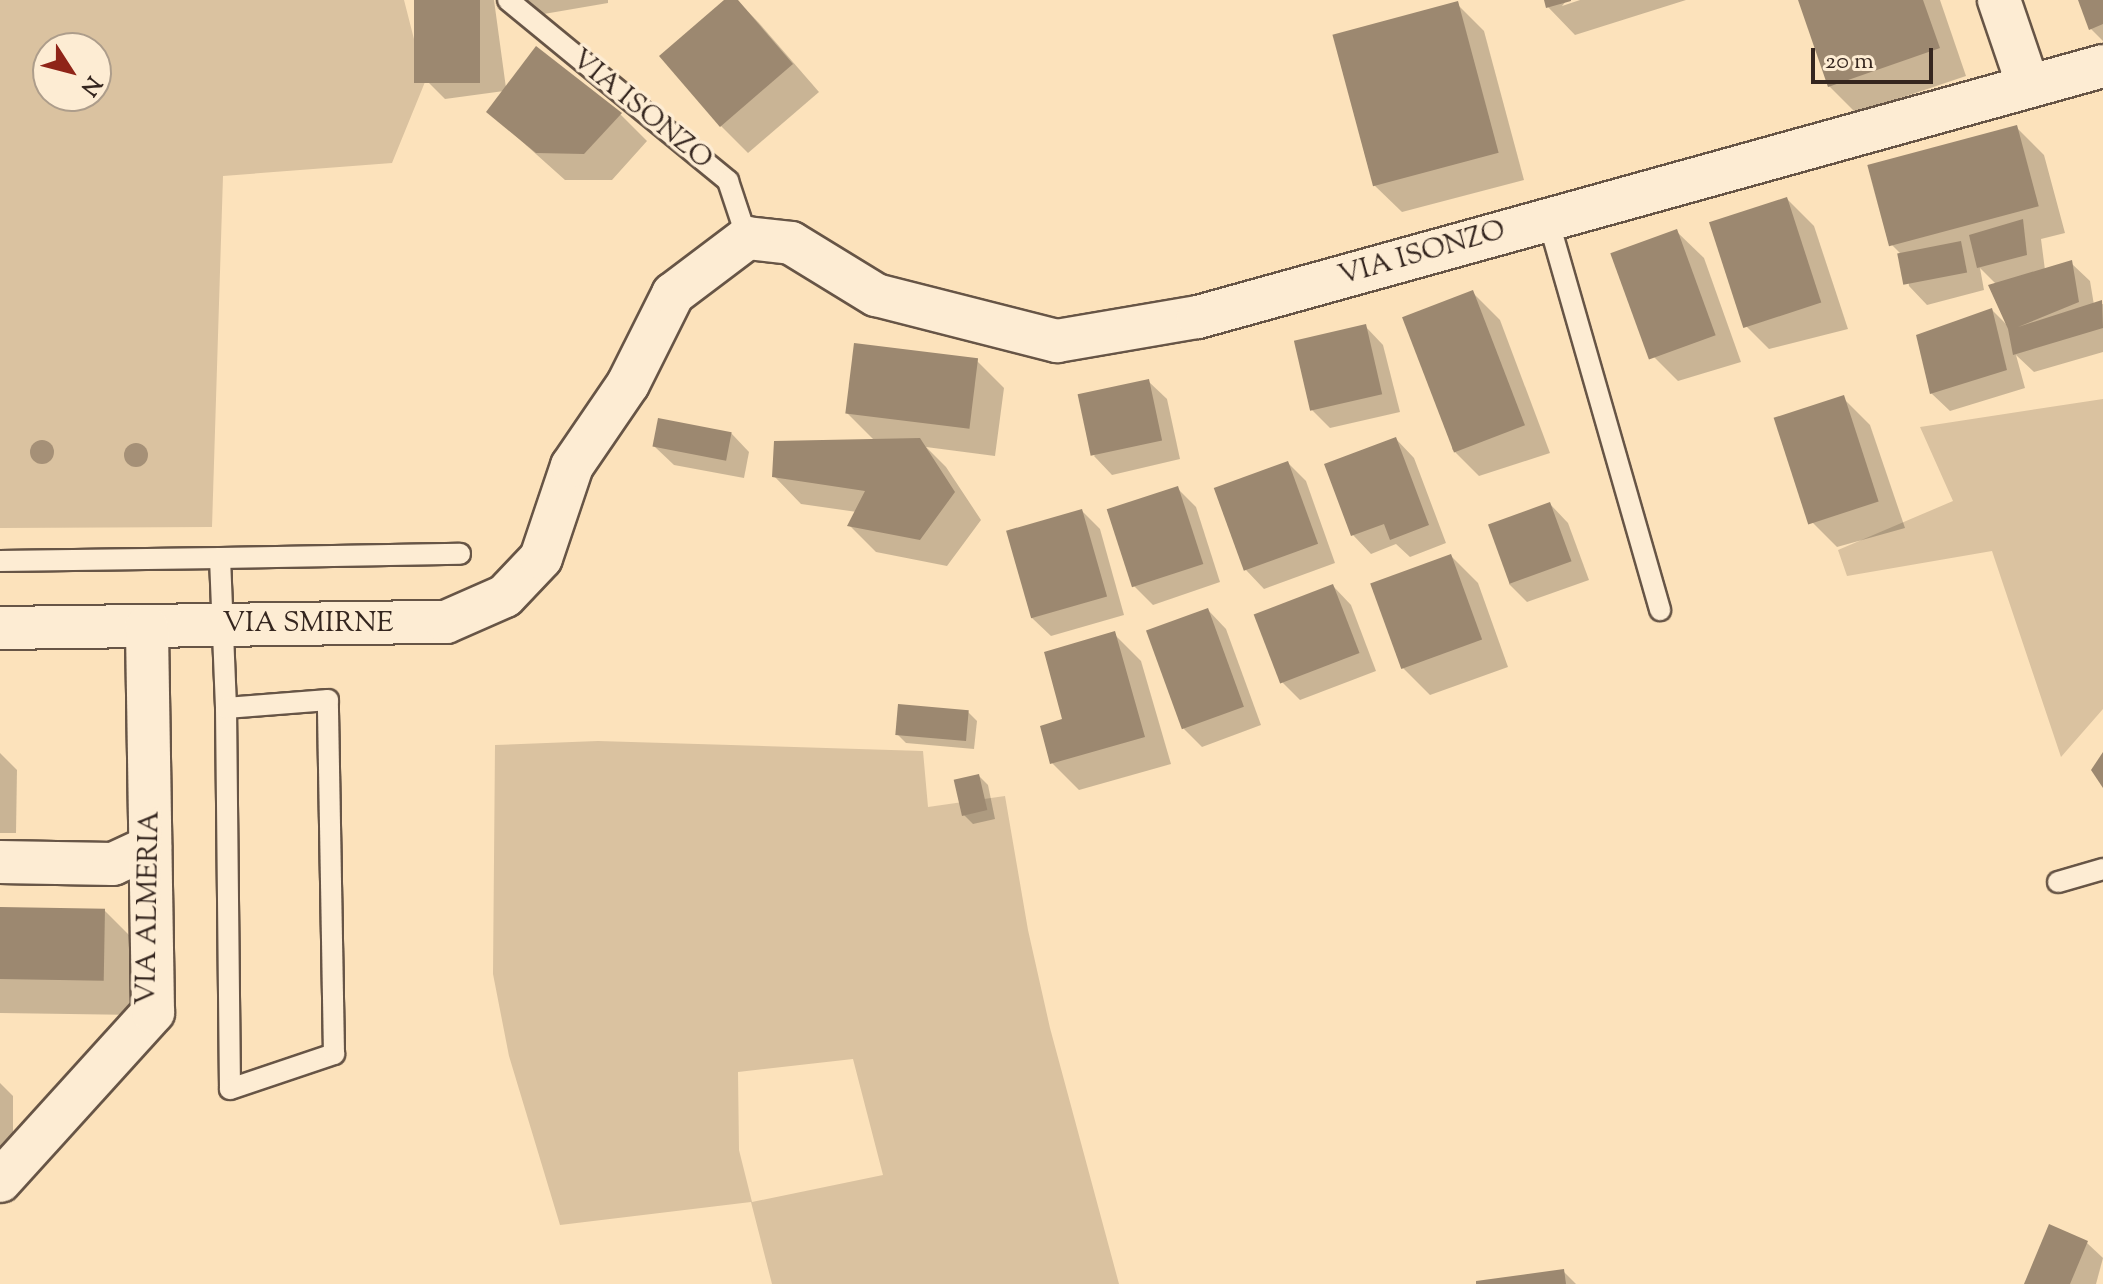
<!DOCTYPE html>
<html>
<head>
<meta charset="utf-8">
<style>
  body { margin:0 }
  #map { position:relative; width:2103px; height:1284px; overflow:hidden; background:#fce2bb; font-family:"Sorts Mill Goudy",serif }
  div>[style] { position:absolute }
  [style*='--x'] { left:calc(var(--x)*1px); top:calc(var(--y)*1px); width:calc(var(--w)*1px); rotate:calc(var(--a)*1deg) }
  .green>* { inset:0; background:#dac2a0 }
  .shadow>* { inset:0; background:#0003 }
  .building>* { inset:0; background:#9c8870; transform-origin:0 0 }
  .roads { filter:drop-shadow(2px 0 #675546) drop-shadow(-2px 0 #675546) drop-shadow(0 2px #675546) drop-shadow(0 -2px #675546) }
  .lane>* { height:20px; margin:-10px; padding:0 10px; transform-origin:10px; border-radius:10px; background:#fdecd3 }
  .street>* { height:42px; margin:-21px; padding:0 21px; transform-origin:21px; border-radius:21px; background:#fdecd3 }
  .trees>* { width:24px; height:24px; margin:-12px; border-radius:50%; background:#a59077 }
  span { translate:-50% -50%; white-space:nowrap; text-align:center; line-height:1.15; -webkit-text-stroke:7px #fdecd3; paint-order:stroke }
  .street-label { font-size:28px; color:#35261f }
  .north { position:absolute; left:32px; top:32px; width:80px; height:80px; box-sizing:border-box; background:#fdecd3; border:2px solid #ad9d8b; border-radius:50%; rotate:126deg; font-size:22px; font-weight:700; line-height:32px; text-align:center; color:#35261f }
  .north::after { content:''; display:block; margin:auto; width:28px; height:36px; background:#8f2418; clip-path:polygon(50% 0,100% 100%,50% 72%,0 100%) }
  .scale { position:absolute; left:1811px; top:48px; width:122px; height:36px; box-sizing:border-box; border:4px solid #35261f; border-top:0; padding-left:10px; font-size:24px; line-height:28px; white-space:nowrap; color:#35261f; -webkit-text-stroke:6px #fdecd3; paint-order:stroke }
</style>
</head>
<body>
<div id="map">
  <div class="green">
    <div style="clip-path:polygon(evenodd,0 0,404px 0,425px 82px,392px 163px,223px 176px,212px 527px,0 528px,0 0,48px 48px,96px 48px,96px 96px,48px 96px,48px 48px)"></div>
    <div style="clip-path:polygon(2103px 399px,2103px 709px,2061px 757px,1992px 551px,1847px 576px,1838px 550px,1953px 501px,1920px 427px)"></div>
    <div style="clip-path:polygon(evenodd,598px 741px,923px 751px,928px 807px,1005px 796px,1028px 930px,1050px 1028px,1119px 1284px,772px 1284px,751px 1202px,560px 1225px,509px 1056px,493px 974px,495px 745px,598px 741px,853px 1059px,883px 1175px,752px 1202px,739px 1150px,738px 1072px,853px 1059px)"></div>
  </div>
  <div class="shadow">
    <div style="clip-path:polygon(416px 0,494px 0,506px 88px,620px 114px,647px 141px,612px 180px,565px 180px,489px 112px,504px 91px,445px 99px,427px 81px)"></div>
    <div style="clip-path:polygon(523px 0,608px 0,608px 3px,538px 15px)"></div>
    <div style="clip-path:polygon(727px 0,737px 0,759px 23px,819px 92px,748px 153px,721px 126px)"></div>
    <div style="clip-path:polygon(1546px 0,1567px 0,1562px 6px,1580px 0,1686px 0,1575px 35px,1548px 7px)"></div>
    <div style="clip-path:polygon(1800px 0,1940px 0,1966px 76px,1856px 113px,1829px 86px)"></div>
    <div style="clip-path:polygon(2080px 0,2103px 0,2103px 41px,2090px 28px)"></div>
    <div style="clip-path:polygon(1457px 4px,1484px 31px,1524px 180px,1402px 212px,1374px 185px)"></div>
    <div style="clip-path:polygon(2017px 128px,2044px 155px,2065px 233px,2041px 239px,2045px 270px,2071px 263px,2090px 281px,2094px 305px,2103px 304px,2103px 352px,2034px 372px,2016px 355px,2025px 388px,1950px 411px,1931px 393px,1992px 310px,2009px 327px,1996px 284px,1980px 268px,1984px 290px,1927px 305px,1909px 286px,1905px 258px,1892px 245px)"></div>
    <div style="clip-path:polygon(1787px 199px,1814px 226px,1848px 329px,1769px 349px,1742px 322px)"></div>
    <div style="clip-path:polygon(1676px 231px,1704px 258px,1741px 362px,1678px 381px,1651px 354px)"></div>
    <div style="clip-path:polygon(1473px 293px,1500px 320px,1550px 453px,1479px 476px,1452px 449px)"></div>
    <div style="clip-path:polygon(1365px 326px,1383px 345px,1400px 412px,1330px 428px,1312px 410px)"></div>
    <div style="clip-path:polygon(977px 361px,1004px 388px,995px 456px,926px 447px,946px 467px,981px 520px,947px 566px,876px 552px,850px 526px,857px 512px,801px 504px,774px 476px,875px 441px,847px 413px)"></div>
    <div style="clip-path:polygon(1148px 381px,1167px 399px,1180px 459px,1112px 475px,1094px 456px)"></div>
    <div style="clip-path:polygon(1843px 398px,1870px 425px,1905px 528px,1837px 547px,1810px 520px)"></div>
    <div style="clip-path:polygon(731px 433px,749px 452px,744px 478px,674px 465px,655px 447px)"></div>
    <div style="clip-path:polygon(1396px 439px,1414px 458px,1446px 543px,1410px 557px,1396px 544px,1371px 554px,1353px 535px)"></div>
    <div style="clip-path:polygon(1288px 463px,1306px 481px,1335px 563px,1264px 589px,1246px 570px)"></div>
    <div style="clip-path:polygon(1178px 489px,1196px 507px,1220px 582px,1153px 605px,1134px 586px,1110px 511px)"></div>
    <div style="clip-path:polygon(1550px 504px,1568px 523px,1589px 580px,1527px 602px,1509px 584px)"></div>
    <div style="clip-path:polygon(1082px 511px,1100px 529px,1124px 615px,1051px 636px,1032px 618px)"></div>
    <div style="clip-path:polygon(1451px 556px,1478px 583px,1508px 667px,1430px 695px,1403px 668px)"></div>
    <div style="clip-path:polygon(1333px 586px,1351px 605px,1376px 671px,1300px 700px,1282px 682px)"></div>
    <div style="clip-path:polygon(1208px 610px,1226px 629px,1261px 725px,1202px 747px,1184px 729px)"></div>
    <div style="clip-path:polygon(1114px 634px,1141px 661px,1171px 764px,1079px 790px,1052px 763px)"></div>
    <div style="clip-path:polygon(968px 712px,977px 721px,974px 749px,906px 743px,897px 734px)"></div>
    <div style="clip-path:polygon(0 753px,17px 770px,16px 833px,0 833px)"></div>
    <div style="clip-path:polygon(979px 776px,988px 785px,995px 819px,973px 824px,964px 815px)"></div>
    <div style="clip-path:polygon(0 909px,104px 910px,139px 945px,138px 1015px,0 1013px)"></div>
    <div style="clip-path:polygon(0 1083px,13px 1096px,13px 1158px,0 1158px)"></div>
    <div style="clip-path:polygon(2087px 1243px,2103px 1258px,2096px 1284px,2026px 1284px)"></div>
    <div style="clip-path:polygon(1563px 1271px,1576px 1284px,1478px 1284px)"></div>
  </div>
  <div class="building">
    <div style="left:414px;top:0;width:66px;height:83px"></div>
    <div style="clip-path:polygon(724px 0,738px 0,793px 64px,720px 127px,659px 56px)"></div>
    <div style="clip-path:polygon(1544px 0,1571px 0,1571px 1px,1546px 8px)"></div>
    <div style="clip-path:polygon(1798px 0,1923px 0,1940px 48px,1828px 87px)"></div>
    <div style="clip-path:polygon(2078px 0,2103px 0,2103px 24px,2089px 30px)"></div>
    <div style="left:1458px;top:1px;width:157px;height:130px;rotate:75deg"></div>
    <div style="clip-path:polygon(536px 46px,622px 113px,584px 154px,536px 153px,486px 112px)"></div>
    <div style="left:2017px;top:125px;width:84px;height:155px;rotate:75deg"></div>
    <div style="left:1787px;top:197px;width:111px;height:82px;rotate:72deg"></div>
    <div style="clip-path:polygon(2023px 219px,2027px 255px,1977px 268px,1969px 235px)"></div>
    <div style="left:1677px;top:229px;width:113px;height:71px;rotate:70deg"></div>
    <div style="left:1961px;top:241px;width:32px;height:65px;rotate:79deg"></div>
    <div style="clip-path:polygon(2072px 260px,2079px 302px,2018px 327px,2102px 300px,2103px 328px,2013px 355px,2008px 329px,1988px 285px)"></div>
    <div style="left:1473px;top:290px;width:145px;height:76px;rotate:69deg"></div>
    <div style="clip-path:polygon(1992px 308px,2007px 370px,1930px 394px,1916px 335px)"></div>
    <div style="left:1366px;top:324px;width:72px;height:74px;rotate:77deg"></div>
    <div style="left:854px;top:343px;width:125px;height:71px;rotate:7deg"></div>
    <div style="left:1149px;top:379px;width:63px;height:73px;rotate:78deg"></div>
    <div style="left:1844px;top:395px;width:112px;height:74px;rotate:72deg"></div>
    <div style="left:658px;top:418px;width:75px;height:29px;rotate:11deg"></div>
    <div style="clip-path:polygon(1396px 437px,1429px 525px,1390px 540px,1384px 524px,1351px 536px,1324px 464px)"></div>
    <div style="clip-path:polygon(920px 438px,955px 492px,920px 540px,847px 526px,865px 491px,772px 477px,774px 441px)"></div>
    <div style="left:1288px;top:461px;width:88px;height:79px;rotate:70deg"></div>
    <div style="left:1178px;top:486px;width:82px;height:75px;rotate:72deg"></div>
    <div style="left:1550px;top:502px;width:63px;height:66px;rotate:70deg"></div>
    <div style="left:1082px;top:509px;width:91px;height:79px;rotate:74deg"></div>
    <div style="left:1451px;top:554px;width:91px;height:86px;rotate:70deg"></div>
    <div style="left:1333px;top:584px;width:74px;height:85px;rotate:69deg"></div>
    <div style="left:1208px;top:608px;width:105px;height:66px;rotate:70deg"></div>
    <div style="clip-path:polygon(1115px 631px,1145px 737px,1050px 764px,1040px 726px,1062px 719px,1044px 652px)"></div>
    <div style="left:898px;top:704px;width:71px;height:31px;rotate:5deg"></div>
    <div style="clip-path:polygon(2103px 752px,2103px 788px,2091px 770px)"></div>
    <div style="left:979px;top:774px;width:37px;height:26px;rotate:77deg"></div>
    <div style="left:0;top:907px;width:105px;height:72px;rotate:1deg"></div>
    <div style="clip-path:polygon(2049px 1224px,2088px 1241px,2070px 1284px,2024px 1284px)"></div>
    <div style="clip-path:polygon(1564px 1269px,1566px 1284px,1476px 1284px,1476px 1281px)"></div>
  </div>
  <div class="roads">
    <div class="lane">
      <div style="--x:508;--y:0;--w:285;--a:39.4"></div>
      <div style="--x:728;--y:181;--w:60;--a:71.6"></div>
      <div style="--x:1548;--y:219;--w:407;--a:74"></div>
      <div style="--x:220;--y:558;--w:240;--a:-1"></div>
      <div style="--x:0;--y:561;--w:220;--a:-0.8"></div>
      <div style="--x:220;--y:558;--w:150;--a:87.7"></div>
      <div style="--x:226;--y:708;--w:381;--a:89.4"></div>
      <div style="--x:230;--y:1089;--w:110;--a:-18.6"></div>
      <div style="--x:334;--y:1054;--w:354;--a:-91"></div>
      <div style="--x:328;--y:700;--w:102;--a:175.5"></div>
      <div style="--x:2058;--y:882;--w:47;--a:-16.1"></div>
    </div>
    <div class="street">
      <div style="--x:1999;--y:0;--w:90;--a:71.2"></div>
      <div style="--x:0;--y:628;--w:446;--a:-0.8"></div>
      <div style="--x:446;--y:622;--w:64;--a:-23.8"></div>
      <div style="--x:505;--y:596;--w:52;--a:-46.5"></div>
      <div style="--x:541;--y:558;--w:97;--a:-71.4"></div>
      <div style="--x:572;--y:466;--w:99;--a:-55.7"></div>
      <div style="--x:628;--y:384;--w:101;--a:-63.4"></div>
      <div style="--x:673;--y:294;--w:93;--a:-37.1"></div>
      <div style="--x:747;--y:238;--w:44;--a:6.5"></div>
      <div style="--x:791;--y:243;--w:100;--a:31.5"></div>
      <div style="--x:876;--y:295;--w:187;--a:14.3"></div>
      <div style="--x:1057;--y:341;--w:143;--a:-9.7"></div>
      <div style="--x:1198;--y:317;--w:939;--a:-15.5"></div>
      <div style="--x:0;--y:862;--w:113;--a:1"></div>
      <div style="--x:113;--y:864;--w:41;--a:-24.7"></div>
      <div style="--x:0;--y:1181;--w:228;--a:-47.8"></div>
      <div style="--x:153;--y:1012;--w:385;--a:-90.9"></div>
    </div>
  </div>
  <div class="trees">
    <div style="left:42px;top:452px"></div>
    <div style="left:136px;top:455px"></div>
  </div>
  <div class="street-label">
    <span style="left:641px;top:110px;rotate:39deg">VIA ISONZO</span>
    <span style="left:1422px;top:254px;rotate:-16deg">VIA ISONZO</span>
    <span style="left:308px;top:624px">VIA SMIRNE</span>
    <span style="left:149px;top:908px;rotate:-89deg">VIA ALMERIA</span>
  </div>
  <div class="north">N</div>
  <div class="scale">20 m</div>
</div>
</body>
</html>
